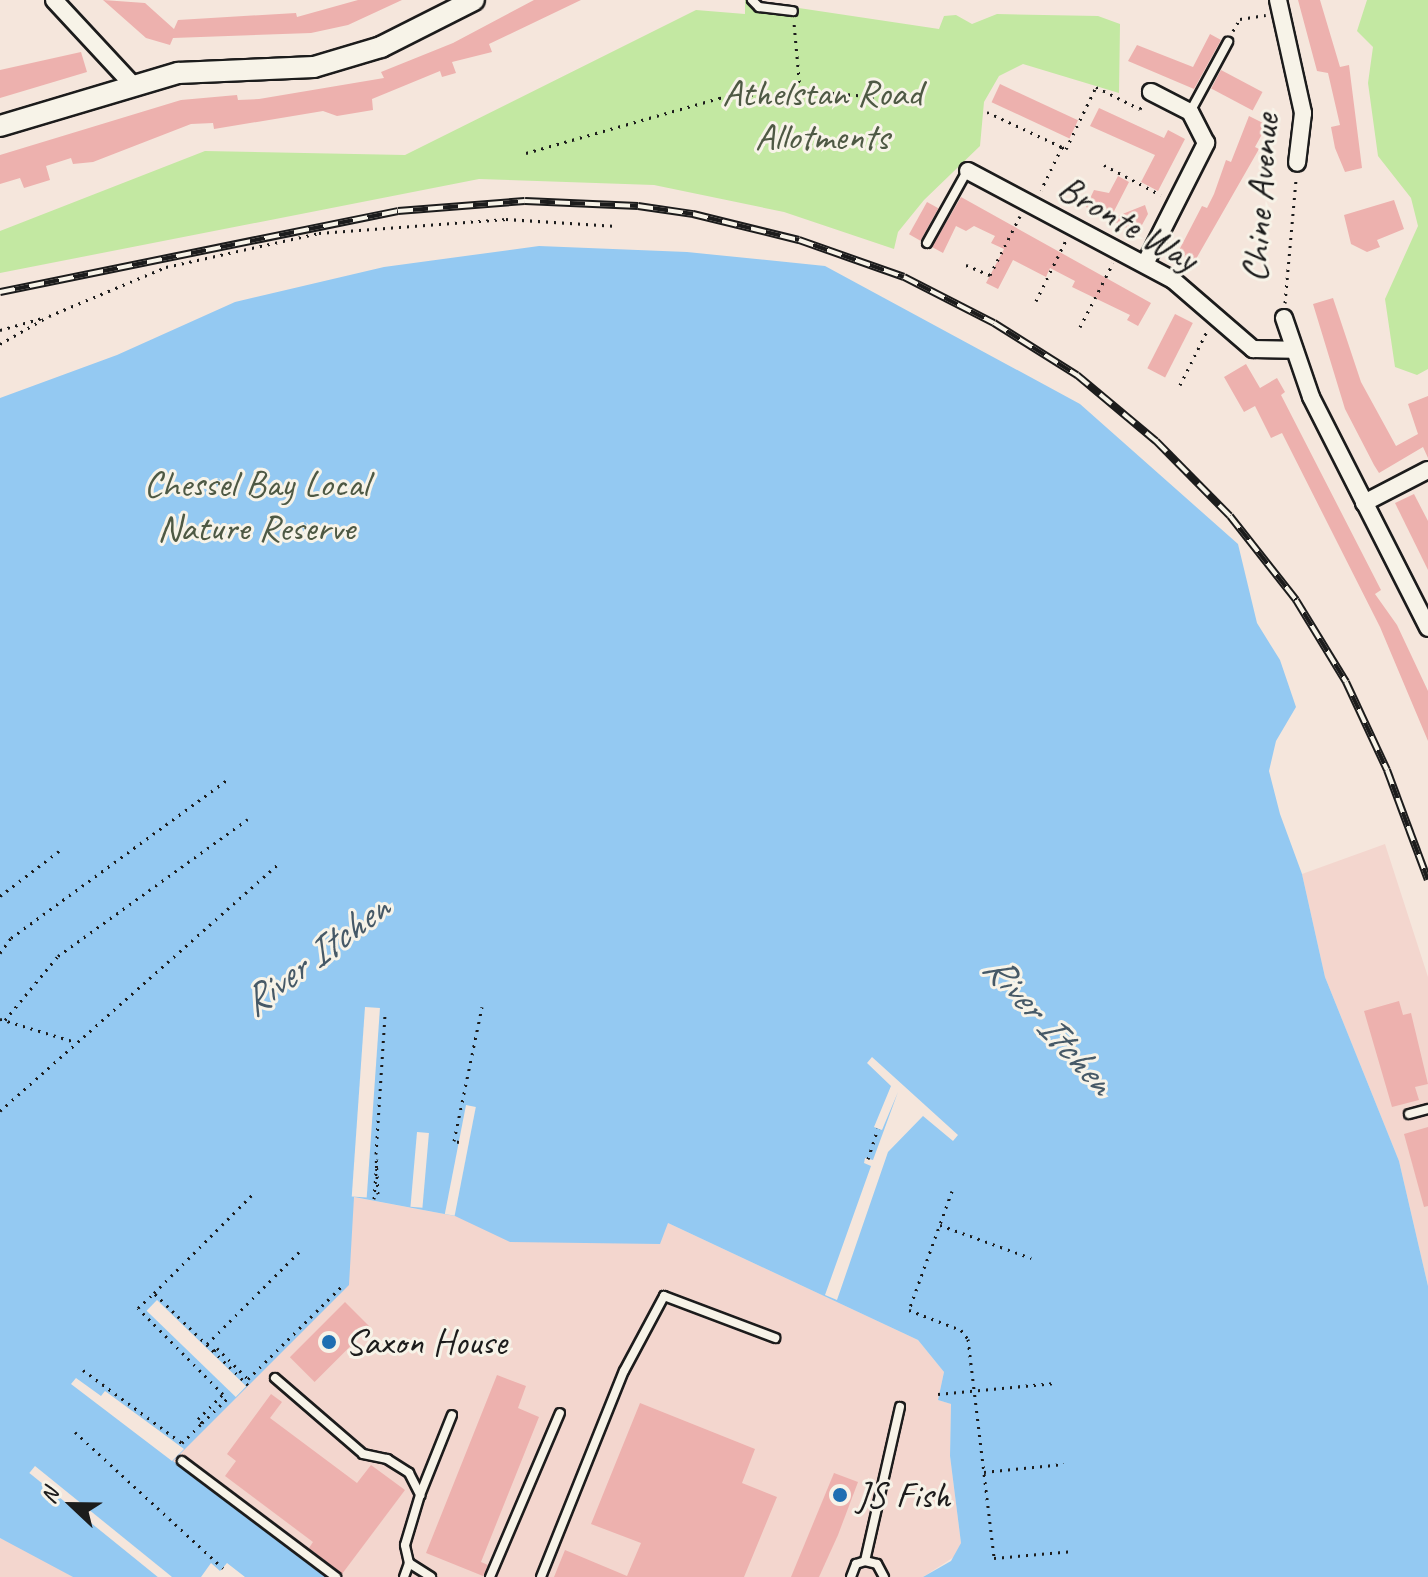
<!DOCTYPE html>
<html>
<head>
<meta charset="utf-8">
<style>
  body { margin:0 }
  #map { position:relative; width:1428px; height:1577px; overflow:hidden; background:#f5e6dc; font-family:Caveat,sans-serif }
  div>[style] { position:absolute }
  [style*='--x'] { left:calc(var(--x)*1px); top:calc(var(--y)*1px); width:calc(var(--w)*1px); rotate:calc(var(--a)*1deg) }
  .built>* { inset:0; background:#f3d6ce }
  .green>* { inset:0; background:#c3e8a2 }
  .water>* { inset:0; background:#94c9f2 }
  .pier>* { inset:0; background:#f5e6dc; transform-origin:0 0 }
  .building>* { inset:0; background:#edb1ae; transform-origin:0 0 }
  .path>* { height:3px; margin-top:-1.5px; transform-origin:0; background:repeating-linear-gradient(90deg,#1c1c1c 0 2px,transparent 0 8px) }
  .roads { filter:drop-shadow(2px 0 #1c1c1c) drop-shadow(-2px 0 #1c1c1c) drop-shadow(0 2px #1c1c1c) drop-shadow(0 -2px #1c1c1c) }
  .service>* { height:8px; margin:-4px; padding:0 4px; transform-origin:4px; border-radius:4px; background:#f7f3e8 }
  .minor>* { height:16px; margin:-8px; padding:0 8px; transform-origin:8px; border-radius:8px; background:#f7f3e8 }
  .tertiary>* { height:20px; margin:-10px; padding:0 10px; transform-origin:10px; border-radius:10px; background:#f7f3e8 }
  .rail>* { height:8px; margin-top:-4px; transform-origin:0; background:repeating-linear-gradient(90deg,#f7f3e8 0 15px,#1c1c1c 0 30px); box-sizing:border-box; border-block:2px solid #1c1c1c }
  .dots>* { width:22px; height:22px; translate:-50% -50%; box-sizing:border-box; border:4px solid #f7f3e8; border-radius:50% }
  span { translate:-50% -50%; white-space:nowrap; text-align:center; line-height:1.15; -webkit-text-stroke:6px #f7f3e8; paint-order:stroke }
  .park-label { font-size:38px; color:#4e5944 }
  .street-label { font-size:38px; color:#1c1c1c }
  .poi-label { font-size:38px; color:#1c1c1c }
  .left { translate:0 -50%; text-align:left }
  .water-label { font-size:40px; color:#465967; font-style:italic }
  .north { position:absolute; left:32px; top:1465px; width:80px; height:80px; -webkit-text-stroke:6px #f7f3e8; paint-order:stroke; rotate:292deg; font-size:22px; font-weight:700; line-height:32px; text-align:center; color:#1c1c1c }
  .north::after { content:''; display:block; margin:auto; width:28px; height:36px; background:#1c1c1c; clip-path:polygon(50% 0,100% 100%,50% 72%,0 100%) }
</style>
</head>
<body>
<div id="map">
  <div class="built">
    <div style="clip-path:polygon(1385px 844px,1428px 977px,1428px 1286px,1399px 1161px,1325px 977px,1302px 874px)"></div>
    <div style="clip-path:polygon(353px 1197px,455px 1216px,668px 1223px,918px 1340px,944px 1372px,938px 1400px,951px 1404px,950px 1456px,961px 1543px,957px 1555px,923px 1577px,326px 1577px,172px 1461px,348px 1285px)"></div>
    <div style="clip-path:polygon(0 1538px,35px 1554px,73px 1577px,0 1577px)"></div>
  </div>
  <div class="green">
    <div style="clip-path:polygon(745px 0,939px 29px,944px 16px,956px 15px,972px 24px,997px 14px,1098px 16px,1120px 24px,1119px 93px,1023px 64px,999px 76px,984px 102px,980px 146px,924px 200px,898px 232px,894px 249px,784px 212px,654px 185px,479px 179px,0 273px,0 231px,205px 151px,405px 155px,696px 10px,745px 14px)"></div>
    <div style="clip-path:polygon(1367px 0,1428px 0,1428px 369px,1417px 375px,1395px 367px,1385px 299px,1418px 226px,1411px 198px,1378px 156px,1368px 83px,1373px 47px,1357px 31px)"></div>
  </div>
  <div class="water">
    <div style="clip-path:polygon(539px 246px,687px 252px,825px 266px,1080px 404px,1238px 544px,1257px 623px,1280px 660px,1296px 707px,1276px 741px,1269px 771px,1280px 814px,1302px 874px,1325px 977px,1399px 1161px,1428px 1286px,1428px 1577px,923px 1577px,951px 1561px,961px 1543px,950px 1456px,951px 1404px,938px 1400px,944px 1372px,918px 1340px,668px 1223px,660px 1244px,510px 1242px,455px 1216px,354px 1197px,349px 1285px,173px 1461px,326px 1577px,245px 1577px,227px 1563px,220px 1571px,211px 1563px,201px 1577px,73px 1577px,0 1538px,0 398px,117px 355px,235px 302px,384px 267px)"></div>
  </div>
  <div class="pier">
    <div style="left:365px;top:1007px;width:15px;height:190px;rotate:4deg"></div>
    <div style="clip-path:polygon(872px 1057px,958px 1135px,953px 1141px,923px 1116px,888px 1152px,837px 1300px,825px 1295px,871px 1166px,864px 1163px,865px 1158px,873px 1160px,898px 1092px,882px 1130px,874px 1127px,891px 1086px,867px 1063px)"></div>
    <div style="left:466px;top:1105px;width:10px;height:111px;rotate:11deg"></div>
    <div style="left:417px;top:1132px;width:12px;height:75px;rotate:5deg"></div>
    <div style="left:157px;top:1300px;width:124px;height:15px;rotate:44deg"></div>
    <div style="clip-path:polygon(76px 1378px,101px 1396px,105px 1391px,184px 1449px,172px 1461px,71px 1384px)"></div>
    <div style="left:35px;top:1466px;width:176px;height:9px;rotate:39deg"></div>
  </div>
  <div class="building">
    <div style="clip-path:polygon(103px 0,145px 3px,174px 29px,178px 20px,296px 13px,297px 17px,358px 0,402px 0,348px 25px,311px 33px,173px 38px,170px 45px,146px 38px)"></div>
    <div style="clip-path:polygon(534px 0,581px 0,489px 44px,492px 52px,452px 62px,456px 73px,442px 77px,440px 71px,372px 99px,373px 110px,337px 116px,323px 111px,214px 129px,213px 123px,191px 124px,93px 162px,73px 164px,71px 158px,46px 166px,50px 180px,24px 188px,20px 178px,0 184px,0 155px,181px 100px,237px 95px,238px 100px,259px 99px,384px 78px,381px 72px,453px 43px)"></div>
    <div style="clip-path:polygon(1298px 0,1320px 0,1340px 67px,1349px 65px,1362px 168px,1345px 172px,1335px 148px,1331px 127px,1340px 125px,1328px 73px,1317px 71px)"></div>
    <div style="clip-path:polygon(1210px 34px,1221px 40px,1194px 89px,1128px 61px,1137px 45px,1193px 67px)"></div>
    <div style="clip-path:polygon(81px 52px,87px 72px,0 98px,0 70px)"></div>
    <div style="left:1221px;top:70px;width:47px;height:21px;rotate:28deg"></div>
    <div style="left:1000px;top:84px;width:86px;height:20px;rotate:25deg"></div>
    <div style="clip-path:polygon(1099px 108px,1164px 138px,1168px 130px,1185px 139px,1158px 191px,1141px 182px,1155px 155px,1090px 126px)"></div>
    <div style="clip-path:polygon(1249px 116px,1267px 125px,1255px 147px,1259px 149px,1192px 266px,1175px 258px,1202px 206px,1207px 208px,1214px 194px,1226px 160px,1231px 162px)"></div>
    <div style="clip-path:polygon(1118px 176px,1129px 182px,1110px 219px,1145px 205px,1148px 214px,1137px 234px,1086px 207px,1094px 190px,1109px 193px)"></div>
    <div style="clip-path:polygon(961px 197px,1151px 303px,1138px 326px,1127px 320px,1130px 315px,1072px 287px,1075px 281px,1050px 268px,1046px 277px,1013px 260px,998px 289px,986px 283px,1004px 249px,991px 243px,995px 236px,974px 226px,966px 231px,956px 226px,943px 253px,932px 247px)"></div>
    <div style="clip-path:polygon(1394px 200px,1404px 229px,1377px 240px,1380px 247px,1367px 252px,1351px 244px,1344px 215px)"></div>
    <div style="left:927px;top:202px;width:13px;height:37px;rotate:29deg"></div>
    <div style="clip-path:polygon(1333px 298px,1361px 382px,1396px 446px,1418px 434px,1408px 404px,1428px 396px,1428px 458px,1423px 447px,1379px 473px,1374px 465px,1345px 409px,1313px 304px)"></div>
    <div style="left:1175px;top:314px;width:20px;height:61px;rotate:27deg"></div>
    <div style="clip-path:polygon(1246px 364px,1260px 388px,1277px 378px,1285px 392px,1281px 395px,1381px 590px,1375px 594px,1397px 625px,1428px 691px,1428px 741px,1380px 627px,1282px 433px,1271px 438px,1255px 406px,1244px 412px,1224px 377px)"></div>
    <div style="clip-path:polygon(1414px 494px,1428px 521px,1428px 570px,1395px 503px)"></div>
    <div style="clip-path:polygon(1399px 1001px,1403px 1015px,1411px 1013px,1428px 1084px,1415px 1087px,1419px 1100px,1392px 1107px,1364px 1011px)"></div>
    <div style="clip-path:polygon(1428px 1127px,1428px 1206px,1424px 1207px,1404px 1134px)"></div>
    <div style="left:345px;top:1302px;width:35px;height:78px;rotate:45deg"></div>
    <div style="clip-path:polygon(497px 1375px,526px 1386px,518px 1408px,539px 1417px,481px 1562px,488px 1565px,483px 1576px,426px 1553px)"></div>
    <div style="clip-path:polygon(271px 1394px,282px 1402px,270px 1418px,357px 1483px,371px 1465px,405px 1490px,342px 1574px,309px 1548px,313px 1542px,225px 1476px,236px 1461px,227px 1454px)"></div>
    <div style="clip-path:polygon(640px 1403px,755px 1449px,742px 1483px,777px 1497px,744px 1577px,554px 1577px,565px 1550px,627px 1576px,641px 1543px,591px 1524px)"></div>
    <div style="clip-path:polygon(834px 1473px,858px 1482px,838px 1535px,819px 1577px,791px 1577px)"></div>
  </div>
  <div class="path">
    <div style="--x:1233;--y:31;--w:14;--a:-60"></div>
    <div style="--x:1240;--y:19;--w:26;--a:-9"></div>
    <div style="--x:800;--y:90;--w:112;--a:5.1"></div>
    <div style="--x:987;--y:112;--w:83;--a:25"></div>
    <div style="--x:1062;--y:147;--w:48;--a:116"></div>
    <div style="--x:1062;--y:147;--w:4;--a:27"></div>
    <div style="--x:1066;--y:149;--w:69;--a:-64.2"></div>
    <div style="--x:1096;--y:87;--w:49;--a:26.6"></div>
    <div style="--x:1140;--y:109;--w:7;--a:-56"></div>
    <div style="--x:526;--y:153;--w:201;--a:-15.9"></div>
    <div style="--x:719;--y:98;--w:81;--a:-5.6"></div>
    <div style="--x:800;--y:90;--w:67;--a:-95.1"></div>
    <div style="--x:1104;--y:165;--w:64;--a:27.8"></div>
    <div style="--x:966;--y:265;--w:26;--a:23"></div>
    <div style="--x:990;--y:275;--w:66;--a:-63"></div>
    <div style="--x:1036;--y:301;--w:68;--a:-63.8"></div>
    <div style="--x:1285;--y:303;--w:124;--a:-84.9"></div>
    <div style="--x:1080;--y:327;--w:72;--a:-62.7"></div>
    <div style="--x:0;--y:330;--w:44;--a:-15.9"></div>
    <div style="--x:0;--y:344;--w:56;--a:-29.7"></div>
    <div style="--x:49;--y:316;--w:127;--a:-22.7"></div>
    <div style="--x:166;--y:267;--w:157;--a:-12.5"></div>
    <div style="--x:319;--y:233;--w:188;--a:-4.3"></div>
    <div style="--x:506;--y:219;--w:111;--a:3.6"></div>
    <div style="--x:1180;--y:385;--w:60;--a:-63.4"></div>
    <div style="--x:0;--y:896;--w:79;--a:-37.3"></div>
    <div style="--x:0;--y:953;--w:19;--a:-54"></div>
    <div style="--x:11;--y:938;--w:268;--a:-36.2"></div>
    <div style="--x:0;--y:1019;--w:78;--a:17"></div>
    <div style="--x:5;--y:1020;--w:83;--a:-50.4"></div>
    <div style="--x:58;--y:956;--w:234;--a:-35.8"></div>
    <div style="--x:0;--y:1111;--w:373;--a:-41.6"></div>
    <div style="--x:459;--y:1142;--w:5;--a:-169"></div>
    <div style="--x:454;--y:1141;--w:137;--a:-78.2"></div>
    <div style="--x:868;--y:1159;--w:32;--a:-72"></div>
    <div style="--x:952;--y:1191;--w:127;--a:109.9"></div>
    <div style="--x:909;--y:1310;--w:56;--a:21"></div>
    <div style="--x:961;--y:1330;--w:11;--a:52"></div>
    <div style="--x:968;--y:1339;--w:221;--a:83.2"></div>
    <div style="--x:994;--y:1558;--w:80;--a:-5"></div>
    <div style="--x:378;--y:1194;--w:40;--a:-92.9"></div>
    <div style="--x:376;--y:1154;--w:141;--a:-86.3"></div>
    <div style="--x:374;--y:1199;--w:40;--a:-85.7"></div>
    <div style="--x:940;--y:1225;--w:97;--a:19.9"></div>
    <div style="--x:207;--y:1344;--w:133;--a:-45"></div>
    <div style="--x:214;--y:1351;--w:4;--a:-45"></div>
    <div style="--x:217;--y:1348;--w:44;--a:45"></div>
    <div style="--x:248;--y:1379;--w:131;--a:-44.7"></div>
    <div style="--x:83;--y:1370;--w:123;--a:36.4"></div>
    <div style="--x:182;--y:1443;--w:28;--a:-45"></div>
    <div style="--x:202;--y:1423;--w:6;--a:-135"></div>
    <div style="--x:198;--y:1419;--w:35;--a:-45"></div>
    <div style="--x:223;--y:1394;--w:121;--a:-134.7"></div>
    <div style="--x:138;--y:1308;--w:22;--a:-43"></div>
    <div style="--x:248;--y:1385;--w:132;--a:-135.6"></div>
    <div style="--x:154;--y:1293;--w:143;--a:-45"></div>
    <div style="--x:938;--y:1394;--w:118;--a:-5.4"></div>
    <div style="--x:202;--y:1423;--w:39;--a:-44"></div>
    <div style="--x:75;--y:1432;--w:201;--a:42.6"></div>
    <div style="--x:984;--y:1472;--w:80;--a:-5.7"></div>
  </div>
  <div class="roads">
    <div class="service">
      <div style="--x:752;--y:0;--w:10;--a:45"></div>
      <div style="--x:759;--y:7;--w:34;--a:7"></div>
      <div style="--x:1190;--y:112;--w:80;--a:-61.5"></div>
      <div style="--x:927;--y:243;--w:82;--a:-60.9"></div>
      <div style="--x:1409;--y:1114;--w:20;--a:-15"></div>
      <div style="--x:275;--y:1378;--w:116;--a:40.8"></div>
      <div style="--x:363;--y:1454;--w:25;--a:12"></div>
      <div style="--x:387;--y:1459;--w:26;--a:32"></div>
      <div style="--x:409;--y:1473;--w:25;--a:63"></div>
      <div style="--x:182;--y:1461;--w:193;--a:37"></div>
      <div style="--x:865;--y:1561;--w:158;--a:-77.2"></div>
      <div style="--x:409;--y:1563;--w:26;--a:32"></div>
      <div style="--x:404;--y:1577;--w:15;--a:-70"></div>
      <div style="--x:409;--y:1563;--w:18;--a:-103"></div>
      <div style="--x:405;--y:1545;--w:52;--a:-73.3"></div>
      <div style="--x:420;--y:1495;--w:86;--a:-68.2"></div>
      <div style="--x:490;--y:1577;--w:178;--a:-66.9"></div>
      <div style="--x:541;--y:1577;--w:222;--a:-68.1"></div>
      <div style="--x:624;--y:1371;--w:85;--a:-61.9"></div>
      <div style="--x:664;--y:1296;--w:119;--a:20.7"></div>
      <div style="--x:851;--y:1577;--w:14;--a:-69"></div>
      <div style="--x:856;--y:1564;--w:9;--a:-18"></div>
      <div style="--x:865;--y:1561;--w:12;--a:14"></div>
      <div style="--x:877;--y:1564;--w:15;--a:62"></div>
    </div>
    <div class="minor">
      <div style="--x:54;--y:0;--w:117;--a:47.1"></div>
      <div style="--x:1278;--y:0;--w:116;--a:77.5"></div>
      <div style="--x:1303;--y:113;--w:50;--a:96.8"></div>
      <div style="--x:968;--y:171;--w:232;--a:28"></div>
      <div style="--x:1173;--y:280;--w:106;--a:40.8"></div>
      <div style="--x:1253;--y:349;--w:39;--a:1"></div>
      <div style="--x:1145;--y:264;--w:136;--a:-63.2"></div>
      <div style="--x:1206;--y:143;--w:35;--a:-117"></div>
      <div style="--x:1190;--y:112;--w:44;--a:-152.9"></div>
      <div style="--x:1284;--y:318;--w:83;--a:71.1"></div>
      <div style="--x:1311;--y:397;--w:259;--a:63.1"></div>
      <div style="--x:1364;--y:503;--w:72;--a:-27.3"></div>
    </div>
    <div class="tertiary">
      <div style="--x:0;--y:126;--w:186;--a:-16.6"></div>
      <div style="--x:178;--y:73;--w:136;--a:-2.5"></div>
      <div style="--x:314;--y:67;--w:70;--a:-16.6"></div>
      <div style="--x:381;--y:47;--w:104;--a:-26.8"></div>
    </div>
  </div>
  <div class="rail">
    <div style="--x:0;--y:292;--w:406;--a:-11.5"></div>
    <div style="--x:398;--y:211;--w:127;--a:-4.5"></div>
    <div style="--x:525;--y:201;--w:113;--a:2.5"></div>
    <div style="--x:638;--y:206;--w:56;--a:8.3"></div>
    <div style="--x:693;--y:214;--w:109;--a:13.8"></div>
    <div style="--x:799;--y:240;--w:111;--a:19.4"></div>
    <div style="--x:904;--y:277;--w:101;--a:27.1"></div>
    <div style="--x:994;--y:323;--w:98;--a:32.1"></div>
    <div style="--x:1077;--y:375;--w:103;--a:39.9"></div>
    <div style="--x:1156;--y:441;--w:105;--a:45.4"></div>
    <div style="--x:1230;--y:516;--w:107;--a:51.8"></div>
    <div style="--x:1296;--y:600;--w:96;--a:58.6"></div>
    <div style="--x:1346;--y:682;--w:97;--a:65"></div>
    <div style="--x:1387;--y:770;--w:117;--a:69.6"></div>
  </div>
  <div class="dots">
    <div style="left:329px;top:1342px;background:#1f6fb2"></div>
    <div style="left:840px;top:1495px;background:#1f6fb2"></div>
  </div>
  <div class="park-label">
    <span style="left:822px;top:115px">Athelstan Road<br>Allotments</span>
    <span style="left:256px;top:506px">Chessel Bay Local<br>Nature Reserve</span>
  </div>
  <div class="street-label">
    <span style="left:1260px;top:198px;rotate:-86deg">Chine Avenue</span>
    <span style="left:1128px;top:223px;rotate:30deg">Bronte Way</span>
  </div>
  <div class="poi-label">
    <span class="left" style="left:345px;top:1342px">Saxon House</span>
    <span class="left" style="left:856px;top:1495px">JS Fish</span>
  </div>
  <div class="water-label">
    <span style="left:315px;top:955px;rotate:-37deg">River Itchen</span>
    <span style="left:1049px;top:1024px;rotate:48deg">River Itchen</span>
  </div>
  <div class="north">N</div>
</div>
</body>
</html>
